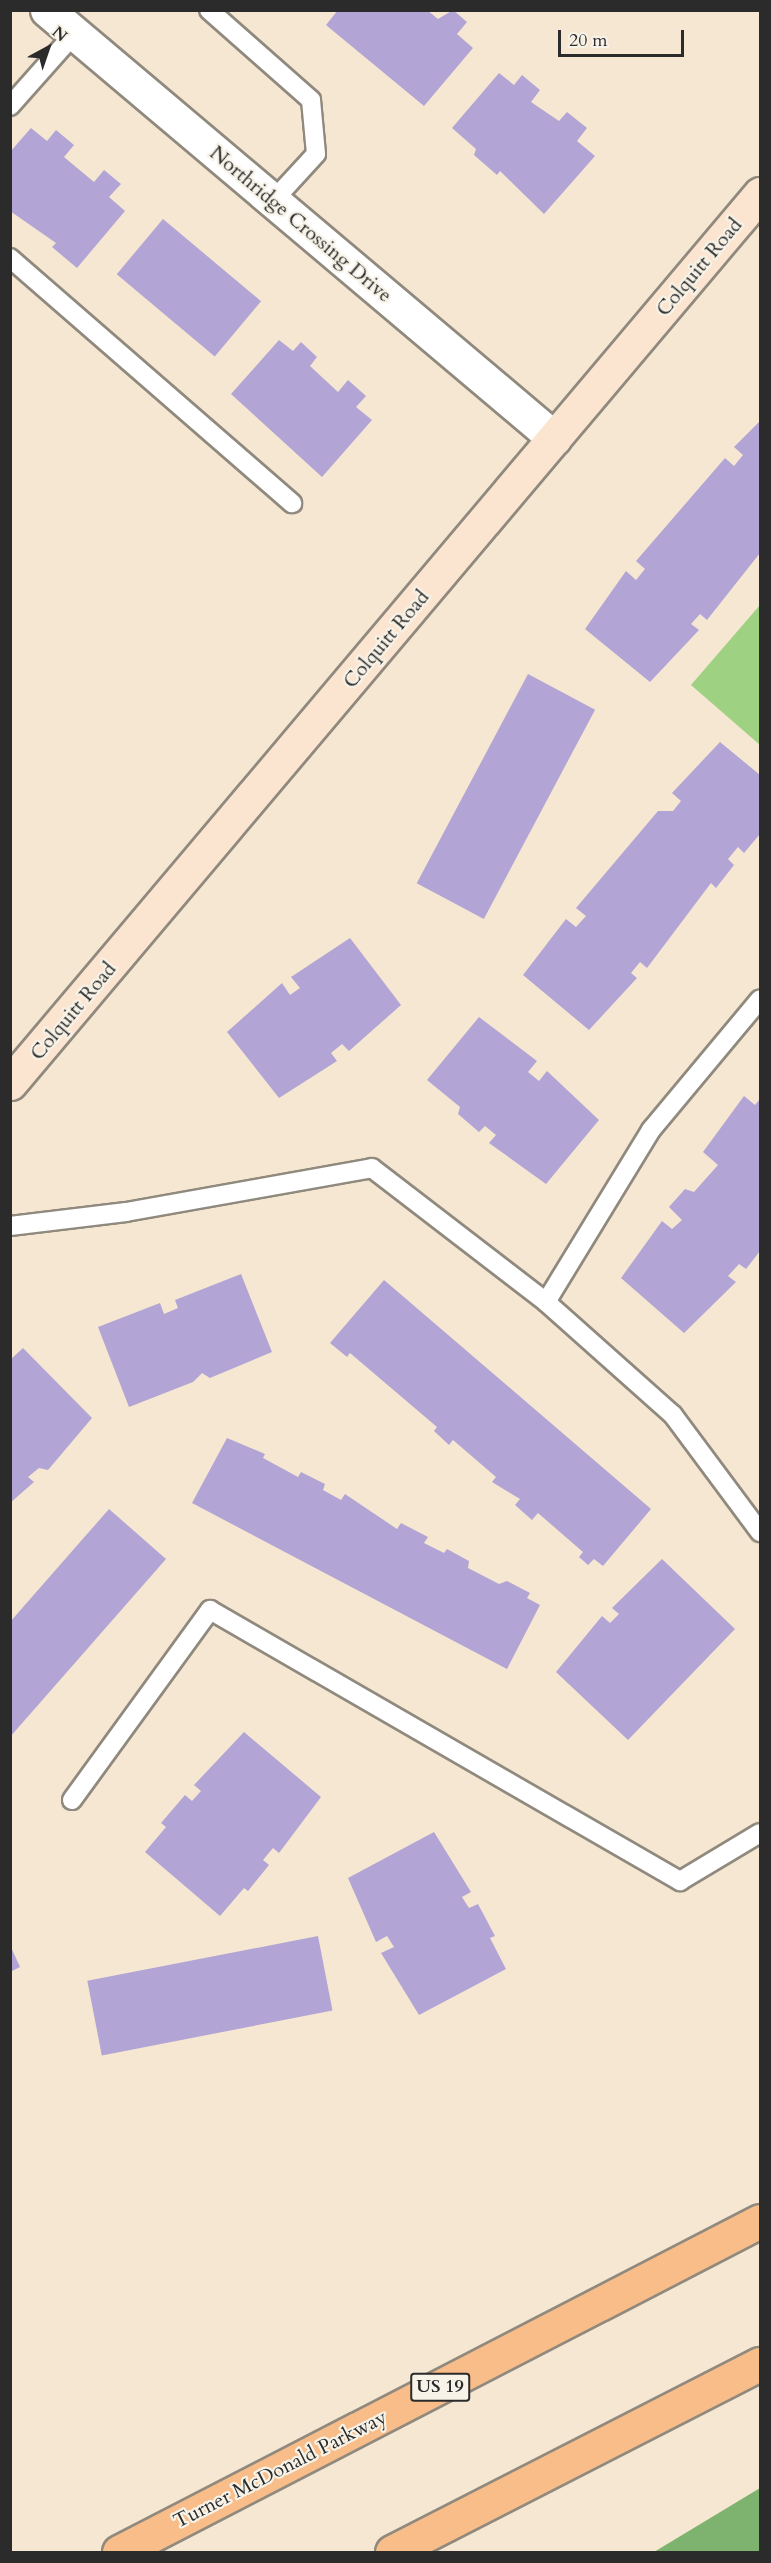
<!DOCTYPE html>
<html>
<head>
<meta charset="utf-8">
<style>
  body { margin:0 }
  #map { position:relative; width:771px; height:2563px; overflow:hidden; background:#f5e7d1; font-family:Cardo,serif }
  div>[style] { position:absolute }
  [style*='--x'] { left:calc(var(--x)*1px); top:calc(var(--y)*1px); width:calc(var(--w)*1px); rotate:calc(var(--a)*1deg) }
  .green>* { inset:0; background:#9ed181 }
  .forest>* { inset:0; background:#7eb36f }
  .building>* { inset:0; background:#b2a5d5; transform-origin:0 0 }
  .roads { filter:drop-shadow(2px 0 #90897e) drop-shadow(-2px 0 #90897e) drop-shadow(0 2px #90897e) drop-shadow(0 -2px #90897e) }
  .lane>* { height:18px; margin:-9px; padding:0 9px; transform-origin:9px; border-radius:9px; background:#fff }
  .street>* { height:33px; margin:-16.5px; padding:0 16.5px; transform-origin:16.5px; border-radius:16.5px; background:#fff }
  .secondary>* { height:33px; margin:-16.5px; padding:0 16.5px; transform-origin:16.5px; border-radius:16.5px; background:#fce5d0 }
  .highway>* { height:33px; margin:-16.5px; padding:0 16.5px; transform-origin:16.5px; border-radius:16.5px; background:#f8bd89 }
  span { translate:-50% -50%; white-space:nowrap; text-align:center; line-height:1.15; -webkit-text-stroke:4.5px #f7f3e8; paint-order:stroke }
  .shield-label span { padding:2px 4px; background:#f7f3e8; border:2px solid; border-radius:4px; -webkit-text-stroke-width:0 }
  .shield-label { font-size:18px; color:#2b2b2b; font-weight:700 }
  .street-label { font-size:20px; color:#2b2b2b }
  .frame { position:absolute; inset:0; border:12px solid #2b2b2b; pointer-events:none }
  .north { position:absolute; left:18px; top:18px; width:60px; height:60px; -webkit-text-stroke:4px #f7f3e8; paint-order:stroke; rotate:40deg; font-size:16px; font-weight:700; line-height:24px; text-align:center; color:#2b2b2b }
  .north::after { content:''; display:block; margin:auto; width:21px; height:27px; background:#2b2b2b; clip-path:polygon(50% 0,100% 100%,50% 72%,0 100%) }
  .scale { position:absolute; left:558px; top:30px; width:126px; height:27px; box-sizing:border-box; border:3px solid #2b2b2b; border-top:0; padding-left:8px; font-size:18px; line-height:21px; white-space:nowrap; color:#2b2b2b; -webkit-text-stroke:4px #f7f3e8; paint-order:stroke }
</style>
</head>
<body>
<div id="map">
  <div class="green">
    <div style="clip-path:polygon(760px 605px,760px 745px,691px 685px)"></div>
  </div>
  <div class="forest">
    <div style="clip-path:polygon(760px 2488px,760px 2552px,654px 2552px)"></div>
  </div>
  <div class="building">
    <div style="clip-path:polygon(338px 10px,427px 10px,438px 19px,453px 10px,467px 22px,457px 34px,473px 48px,424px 106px,326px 25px)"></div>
    <div style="clip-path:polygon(499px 73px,514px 85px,522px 75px,540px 90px,531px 102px,559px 121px,567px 112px,587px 128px,577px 141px,595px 156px,544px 214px,500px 171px,497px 175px,474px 155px,476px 149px,452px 128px)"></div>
    <div style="clip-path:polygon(31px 128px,47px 141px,56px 130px,74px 145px,64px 157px,94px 182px,104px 170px,121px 184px,109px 197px,125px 211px,77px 268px,52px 247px,56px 243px,10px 211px,10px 152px)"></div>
    <div style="left:163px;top:219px;width:128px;height:72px;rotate:40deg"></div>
    <div style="clip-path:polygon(279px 340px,293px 351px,301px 342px,317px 357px,310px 366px,338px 392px,348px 380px,366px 396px,356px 407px,372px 420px,322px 477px,231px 394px)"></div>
    <div style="clip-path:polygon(760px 421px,760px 553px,707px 620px,700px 614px,691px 624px,699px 630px,650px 682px,585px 629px,626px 571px,636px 580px,645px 569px,636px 561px,725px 458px,734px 466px,743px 455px,734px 447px)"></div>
    <div style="left:528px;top:674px;width:76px;height:237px;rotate:28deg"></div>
    <div style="clip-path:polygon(720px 742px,760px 775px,760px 834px,744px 853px,738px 847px,728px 859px,734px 865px,716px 888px,711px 883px,647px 968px,640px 962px,631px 973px,637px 978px,589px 1030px,523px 975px,566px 919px,576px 927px,586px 916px,576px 908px,658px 811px,673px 811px,681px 801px,672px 793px)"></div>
    <div style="clip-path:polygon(350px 938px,401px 1005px,349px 1051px,342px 1044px,331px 1053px,337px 1061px,279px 1098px,227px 1032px,282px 983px,290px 995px,300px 988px,291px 977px)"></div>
    <div style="clip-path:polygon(479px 1017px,537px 1061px,528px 1072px,539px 1081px,547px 1071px,599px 1120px,546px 1184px,489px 1143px,496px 1135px,485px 1126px,479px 1132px,458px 1114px,460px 1107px,427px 1080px)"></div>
    <div style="clip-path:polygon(744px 1096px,755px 1105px,760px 1099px,760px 1251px,746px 1269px,739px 1264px,728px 1276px,736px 1282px,684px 1333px,621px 1278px,662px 1221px,672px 1229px,682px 1220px,669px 1207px,685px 1189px,694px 1192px,718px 1165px,703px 1152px)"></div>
    <div style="clip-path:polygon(241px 1274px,272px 1352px,210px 1378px,202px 1373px,193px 1382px,129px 1407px,98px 1327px,160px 1303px,164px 1314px,178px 1308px,175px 1300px)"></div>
    <div style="clip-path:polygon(384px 1280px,651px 1509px,603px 1566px,594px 1559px,588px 1565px,579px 1557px,583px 1552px,538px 1513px,532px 1520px,515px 1505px,520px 1499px,492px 1482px,496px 1477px,453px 1440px,449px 1445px,434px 1431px,437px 1427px,350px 1353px,347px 1357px,330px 1343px)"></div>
    <div style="clip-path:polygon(23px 1348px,92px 1418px,48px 1470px,39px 1468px,28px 1477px,34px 1482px,10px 1503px,10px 1360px)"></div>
    <div style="clip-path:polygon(227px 1438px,265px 1454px,263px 1458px,298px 1477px,301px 1472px,325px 1484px,323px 1490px,341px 1500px,345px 1494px,397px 1529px,401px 1523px,428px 1537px,424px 1543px,444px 1553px,447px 1549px,469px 1561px,468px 1568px,499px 1584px,507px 1581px,530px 1593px,527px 1598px,540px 1605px,507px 1669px,192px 1503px)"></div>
    <div style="clip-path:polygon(109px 1509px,166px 1559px,10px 1737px,10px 1622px)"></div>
    <div style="clip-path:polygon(662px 1559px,735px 1629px,628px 1740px,556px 1672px,602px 1616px,610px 1623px,619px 1614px,612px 1608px)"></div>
    <div style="clip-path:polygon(244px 1732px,321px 1797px,279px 1853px,273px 1848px,263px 1860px,269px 1865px,248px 1891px,244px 1888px,220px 1916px,145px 1852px,166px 1827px,161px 1823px,185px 1795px,192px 1801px,201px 1791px,194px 1785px)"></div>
    <div style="clip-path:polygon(434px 1832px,471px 1892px,462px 1897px,469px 1908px,478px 1904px,495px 1936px,490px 1938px,506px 1969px,419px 2015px,381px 1953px,394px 1947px,387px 1936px,376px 1942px,348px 1878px)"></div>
    <div style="left:318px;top:1936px;width:76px;height:235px;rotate:79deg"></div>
    <div style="clip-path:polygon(10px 1945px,20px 1967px,10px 1972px)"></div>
  </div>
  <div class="roads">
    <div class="lane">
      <div style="--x:209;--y:10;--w:136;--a:41.4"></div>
      <div style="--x:311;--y:100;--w:54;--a:84.7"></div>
      <div style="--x:316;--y:154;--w:64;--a:132.5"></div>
      <div style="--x:10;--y:106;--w:96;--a:-48.4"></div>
      <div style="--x:10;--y:258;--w:374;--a:41"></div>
      <div style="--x:10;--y:1226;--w:117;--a:-6.9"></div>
      <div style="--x:126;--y:1212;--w:250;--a:-10.1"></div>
      <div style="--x:372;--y:1168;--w:220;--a:37.6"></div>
      <div style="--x:546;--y:1302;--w:170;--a:41.7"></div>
      <div style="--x:673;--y:1415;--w:146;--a:53.4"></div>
      <div style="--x:546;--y:1302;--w:202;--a:-58.6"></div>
      <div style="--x:651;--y:1130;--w:170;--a:-50.2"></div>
      <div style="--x:72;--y:1800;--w:235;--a:-54"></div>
      <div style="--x:210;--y:1610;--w:543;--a:29.97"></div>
      <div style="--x:680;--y:1881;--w:93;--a:-31"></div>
    </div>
    <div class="street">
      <div style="--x:47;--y:10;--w:664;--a:40.17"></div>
    </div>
    <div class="secondary">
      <div style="--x:10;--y:1083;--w:1163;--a:-49.85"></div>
    </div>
    <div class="highway">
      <div style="--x:119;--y:2552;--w:721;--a:-27.31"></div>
      <div style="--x:392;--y:2552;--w:413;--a:-27.1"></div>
    </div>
  </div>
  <div class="shield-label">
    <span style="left:440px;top:2387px">US 19</span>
  </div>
  <div class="street-label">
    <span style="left:301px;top:224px;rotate:40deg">Northridge Crossing Drive</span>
    <span style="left:699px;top:267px;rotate:-50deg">Colquitt Road</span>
    <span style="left:386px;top:639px;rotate:-50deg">Colquitt Road</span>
    <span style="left:73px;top:1011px;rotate:-50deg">Colquitt Road</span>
    <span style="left:280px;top:2469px;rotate:-27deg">Turner McDonald Parkway</span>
  </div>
  <div class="frame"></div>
  <div class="north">N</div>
  <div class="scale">20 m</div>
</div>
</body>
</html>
